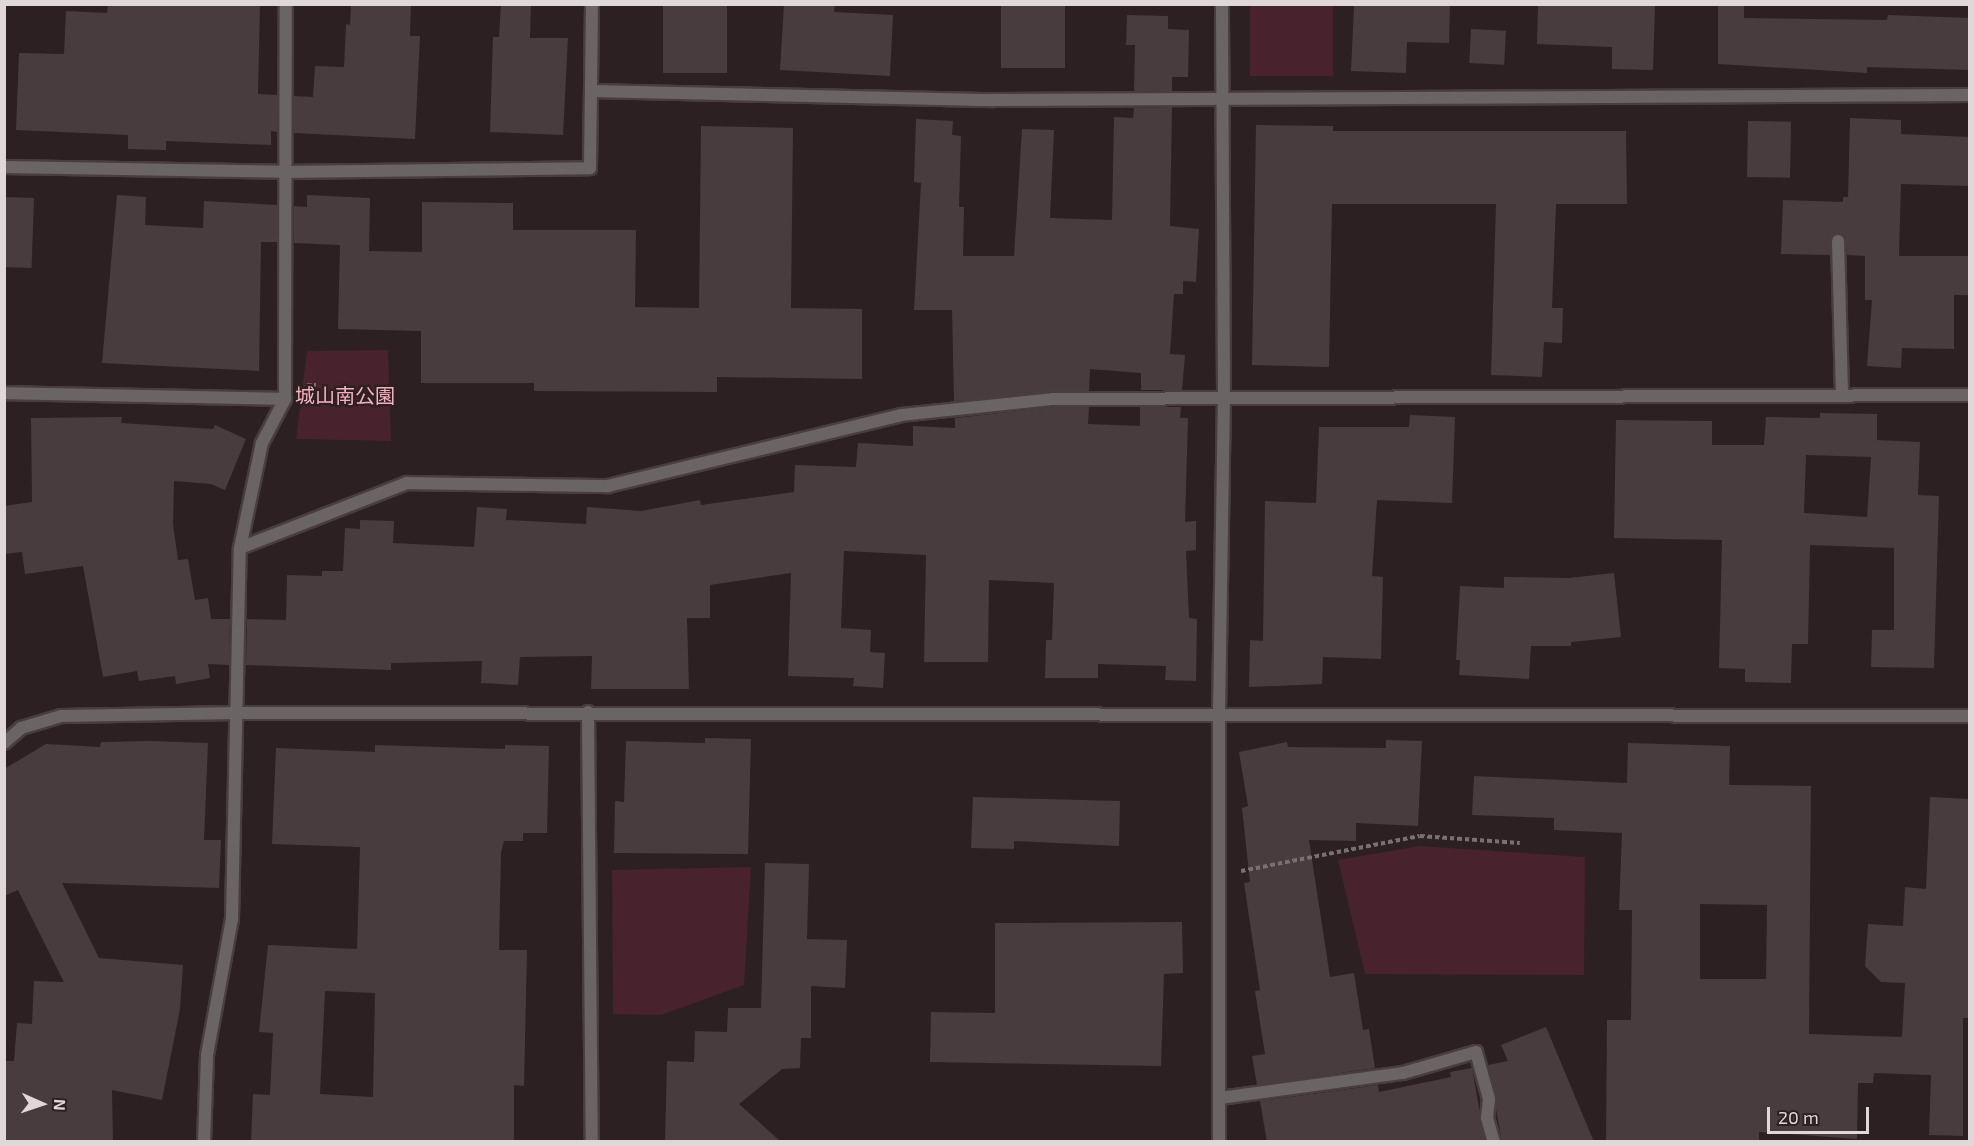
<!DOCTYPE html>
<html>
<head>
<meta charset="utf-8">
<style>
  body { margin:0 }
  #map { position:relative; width:1974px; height:1146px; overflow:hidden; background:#2c2022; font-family:"Exo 2","Noto Sans JP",sans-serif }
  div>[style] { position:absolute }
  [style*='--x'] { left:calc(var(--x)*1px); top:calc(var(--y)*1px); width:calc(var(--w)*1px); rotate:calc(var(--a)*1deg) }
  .green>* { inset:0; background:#48222c; transform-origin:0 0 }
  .building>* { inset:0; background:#493c3e; transform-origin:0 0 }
  .path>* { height:4px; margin-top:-2px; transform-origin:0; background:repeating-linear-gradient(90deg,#7a7072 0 4.5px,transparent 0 7.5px) }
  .roads { filter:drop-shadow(2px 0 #493d3f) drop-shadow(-2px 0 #493d3f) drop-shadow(0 2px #493d3f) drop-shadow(0 -2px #493d3f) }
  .minor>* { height:12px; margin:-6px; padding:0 6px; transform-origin:6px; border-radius:6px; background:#6b6465 }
  .tertiary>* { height:12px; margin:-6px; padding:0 6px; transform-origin:6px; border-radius:6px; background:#6b6465 }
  span { translate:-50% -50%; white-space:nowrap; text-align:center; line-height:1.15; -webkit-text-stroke:4.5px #2c2022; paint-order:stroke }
  .park-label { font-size:20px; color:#f6b0be }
  .frame { position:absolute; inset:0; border:6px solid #dfd7d8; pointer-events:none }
  .north { position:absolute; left:12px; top:1074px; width:60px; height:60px; -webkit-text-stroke:4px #2c2022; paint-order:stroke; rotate:93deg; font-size:16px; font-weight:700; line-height:24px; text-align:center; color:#dfd7d8 }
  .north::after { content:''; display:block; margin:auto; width:21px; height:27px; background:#dfd7d8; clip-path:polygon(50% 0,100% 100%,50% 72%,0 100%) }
  .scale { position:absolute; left:1767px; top:1107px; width:102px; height:27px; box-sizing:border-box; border:3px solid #dfd7d8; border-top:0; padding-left:8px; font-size:18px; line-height:21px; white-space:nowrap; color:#dfd7d8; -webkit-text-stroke:4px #2c2022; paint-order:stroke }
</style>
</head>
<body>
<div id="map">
  <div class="green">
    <div style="left:1250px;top:5px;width:83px;height:71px"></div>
    <div style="clip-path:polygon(388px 350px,391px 441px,296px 439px,307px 351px)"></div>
    <div style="clip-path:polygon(1420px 846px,1585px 857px,1584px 975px,1365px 974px,1338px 860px)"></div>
    <div style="clip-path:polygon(751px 867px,744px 985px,661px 1015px,613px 1014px,612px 870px)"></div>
  </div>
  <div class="building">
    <div style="clip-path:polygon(108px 4px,260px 4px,258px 94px,278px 95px,277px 132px,271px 131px,271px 145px,166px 141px,166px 150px,128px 149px,128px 135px,16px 130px,19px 53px,64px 54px,66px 11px,107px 13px)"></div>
    <div style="clip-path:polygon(351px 4px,411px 4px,410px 36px,420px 36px,415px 139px,294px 133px,294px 96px,313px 97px,315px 66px,344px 67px,346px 24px,350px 25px)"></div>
    <div style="clip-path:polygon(501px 4px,531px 4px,530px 38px,568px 38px,563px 135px,490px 132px,493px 37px,499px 37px)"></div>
    <div style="left:663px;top:4px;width:64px;height:69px"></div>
    <div style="clip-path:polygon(784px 4px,835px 4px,834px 12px,893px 15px,890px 76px,780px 70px)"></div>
    <div style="left:1001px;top:4px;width:64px;height:64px"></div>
    <div style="clip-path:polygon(1373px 4px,1450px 4px,1449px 43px,1407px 42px,1406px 73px,1351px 71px,1354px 6px)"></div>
    <div style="clip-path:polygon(1538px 4px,1655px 4px,1653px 70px,1612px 69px,1612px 47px,1537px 44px)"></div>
    <div style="clip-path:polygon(1718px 4px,1744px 4px,1744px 18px,1887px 20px,1888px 15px,1970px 18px,1970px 70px,1867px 67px,1867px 73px,1718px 64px)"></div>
    <div style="clip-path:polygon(1127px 15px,1168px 16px,1168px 29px,1189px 30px,1188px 77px,1172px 77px,1172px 91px,1134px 91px,1135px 45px,1126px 45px)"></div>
    <div style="left:1471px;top:29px;width:35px;height:34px;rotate:3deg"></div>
    <div style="clip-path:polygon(1172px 107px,1170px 226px,1199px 229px,1196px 282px,1183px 281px,1183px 294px,1174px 294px,1170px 354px,1185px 355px,1182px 390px,1141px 390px,1141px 373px,1090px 369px,1089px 391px,954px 401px,952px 310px,914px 310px,921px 183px,914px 182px,916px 119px,953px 121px,952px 135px,961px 136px,959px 207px,964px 207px,963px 256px,1014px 256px,1022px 129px,1054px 130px,1050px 218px,1112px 220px,1114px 117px,1133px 118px,1134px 108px)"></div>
    <div style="clip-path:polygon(1850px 118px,1901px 120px,1901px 134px,1970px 137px,1970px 186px,1901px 184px,1899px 256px,1970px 256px,1970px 295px,1954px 295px,1954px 349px,1902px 348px,1901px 368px,1867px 366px,1872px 300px,1865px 300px,1865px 256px,1847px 255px,1845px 236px,1838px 233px,1831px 237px,1830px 255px,1781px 254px,1783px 200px,1843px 202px,1843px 197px,1848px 197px)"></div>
    <div style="left:1748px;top:121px;width:43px;height:56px;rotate:1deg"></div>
    <div style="clip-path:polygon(1256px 125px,1333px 126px,1333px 131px,1626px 131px,1627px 204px,1556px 204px,1552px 308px,1563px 308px,1562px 343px,1544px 342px,1542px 377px,1491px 375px,1496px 204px,1332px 204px,1329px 367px,1252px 365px)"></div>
    <div style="clip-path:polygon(701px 126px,793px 128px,791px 308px,862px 309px,862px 379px,717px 377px,717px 392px,534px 391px,534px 383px,421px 383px,421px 331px,338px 329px,340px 245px,294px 243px,294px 206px,307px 207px,307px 195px,370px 198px,369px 251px,422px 252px,422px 202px,513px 203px,513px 230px,636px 230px,635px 307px,699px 308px)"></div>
    <div style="clip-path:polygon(117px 195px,146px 197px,145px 225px,203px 228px,204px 201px,277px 205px,277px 242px,261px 242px,259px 371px,102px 363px)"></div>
    <div style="left:4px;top:197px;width:30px;height:70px;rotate:2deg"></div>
    <div style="clip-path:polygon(1053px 407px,1089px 407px,1088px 424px,1140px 426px,1140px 407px,1181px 407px,1180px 418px,1188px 418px,1185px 522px,1196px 521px,1196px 550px,1186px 551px,1189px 618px,1197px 619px,1196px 681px,1165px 680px,1166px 666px,1098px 664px,1098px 678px,1045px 678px,1046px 640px,1052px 640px,1054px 583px,989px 580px,988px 662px,924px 662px,926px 555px,844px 551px,841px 628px,871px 630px,870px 652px,885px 653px,883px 688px,853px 686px,854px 678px,788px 676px,791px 573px,710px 585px,710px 618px,687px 618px,689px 689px,591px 689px,592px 656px,520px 657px,518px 685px,481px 683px,482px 661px,391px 663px,391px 670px,246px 665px,247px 619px,286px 620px,287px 575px,322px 576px,322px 571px,343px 571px,345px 528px,360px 529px,360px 520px,394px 521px,393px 543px,474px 547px,477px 507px,507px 509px,506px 520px,586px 524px,587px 507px,641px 511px,700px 500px,701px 505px,794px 492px,795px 465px,856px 467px,858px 443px,913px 446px,913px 426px,955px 428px,955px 418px)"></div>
    <div style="clip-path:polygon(evenodd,1820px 413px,1877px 414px,1877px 440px,1920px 442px,1918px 495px,1939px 496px,1934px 668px,1871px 667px,1872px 630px,1894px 630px,1894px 548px,1810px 545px,1808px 644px,1792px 644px,1791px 683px,1745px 682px,1745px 669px,1719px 668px,1722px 540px,1614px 538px,1616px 420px,1712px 421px,1712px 445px,1764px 445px,1766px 417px,1820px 418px,1820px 413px,1806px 455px,1871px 457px,1867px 517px,1804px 513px,1806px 455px)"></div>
    <div style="clip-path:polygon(1410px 415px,1455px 417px,1452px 503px,1377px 500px,1372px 576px,1383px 577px,1381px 659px,1323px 657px,1322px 684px,1249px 687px,1250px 640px,1263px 641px,1265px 501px,1316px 503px,1319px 427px,1409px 427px)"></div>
    <div style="clip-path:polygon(122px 417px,121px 423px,213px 429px,215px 425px,246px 439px,225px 490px,211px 484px,174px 481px,173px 524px,178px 560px,188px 559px,195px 600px,208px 598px,211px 619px,230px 619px,229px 665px,208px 664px,210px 678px,176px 684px,175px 676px,139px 681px,137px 671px,103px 677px,83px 566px,25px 574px,22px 552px,4px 554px,4px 506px,32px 502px,31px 418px)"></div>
    <div style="clip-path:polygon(1614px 573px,1621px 637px,1571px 642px,1571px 646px,1531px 646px,1529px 679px,1459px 675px,1460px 660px,1456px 660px,1460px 586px,1504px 588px,1504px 577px,1569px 578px)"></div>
    <div style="clip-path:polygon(705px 738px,751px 739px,748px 854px,614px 853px,615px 801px,624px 802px,626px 741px,705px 743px)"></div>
    <div style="clip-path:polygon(1386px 740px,1422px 741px,1418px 826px,1356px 823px,1356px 841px,1309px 840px,1330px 977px,1354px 973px,1363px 1030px,1369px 1029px,1375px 1068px,1257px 1085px,1252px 1056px,1265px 1054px,1255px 991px,1260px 990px,1244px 883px,1250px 882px,1242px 808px,1248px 806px,1239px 752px,1287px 742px,1288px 747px,1386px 748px)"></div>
    <div style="clip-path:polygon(152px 741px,208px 743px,204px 840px,221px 840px,219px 888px,62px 883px,99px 958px,183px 965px,180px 1009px,162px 1100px,112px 1090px,113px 1142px,4px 1142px,4px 1061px,14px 1061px,17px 1023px,32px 1024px,34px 981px,64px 982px,18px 890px,4px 896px,4px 769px,46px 744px,100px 747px,101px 742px)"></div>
    <div style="clip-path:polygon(evenodd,1628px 743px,1730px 746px,1729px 785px,1811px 786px,1809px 1034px,1902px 1037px,1905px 983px,1881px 982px,1865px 966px,1868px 924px,1903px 926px,1905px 887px,1926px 889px,1930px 797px,1970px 799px,1970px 1018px,1963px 1018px,1963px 1136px,1929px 1135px,1931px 1075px,1874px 1073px,1873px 1083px,1858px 1083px,1857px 1139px,1759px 1132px,1759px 1142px,1606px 1142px,1607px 1020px,1631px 1020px,1632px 910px,1619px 910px,1622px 833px,1554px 830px,1554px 818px,1472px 815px,1474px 776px,1627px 783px,1628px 743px,1700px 904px,1767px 905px,1766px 979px,1700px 979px,1700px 904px)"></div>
    <div style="clip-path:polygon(evenodd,375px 745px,505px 749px,505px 745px,549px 746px,547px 833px,523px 833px,523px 841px,504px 841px,501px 852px,499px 950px,527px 950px,524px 1086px,514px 1085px,514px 1142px,251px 1142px,253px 1094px,270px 1095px,273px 1033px,259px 1032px,268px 945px,357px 949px,360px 847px,272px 844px,276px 748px,375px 752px,375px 745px,325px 991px,375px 993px,373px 1097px,320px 1094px,325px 991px)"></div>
    <div style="clip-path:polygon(973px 797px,1120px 801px,1119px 846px,1014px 841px,1014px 849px,971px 848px)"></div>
    <div style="clip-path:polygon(765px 863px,809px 864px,807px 939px,847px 940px,845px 988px,811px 986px,811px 1038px,801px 1038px,800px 1068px,782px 1069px,739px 1104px,781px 1142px,665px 1142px,667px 1061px,694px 1062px,695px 1031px,727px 1032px,728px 1008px,761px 1008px)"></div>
    <div style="clip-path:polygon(1182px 922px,1183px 973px,1164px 974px,1161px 1066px,930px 1062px,931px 1012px,995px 1013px,995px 923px)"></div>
    <div style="clip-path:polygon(1546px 1027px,1594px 1142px,1502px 1142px,1488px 1065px,1508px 1061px,1501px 1045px)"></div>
    <div style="clip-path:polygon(1472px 1068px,1485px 1142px,1267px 1142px,1260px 1101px,1378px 1085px,1379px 1092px,1451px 1077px,1450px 1072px)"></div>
  </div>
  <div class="path">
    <div style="--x:307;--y:385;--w:9;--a:0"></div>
    <div style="--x:1241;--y:871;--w:182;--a:-11.1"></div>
    <div style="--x:1420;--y:836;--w:100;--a:4"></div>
  </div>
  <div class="roads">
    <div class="minor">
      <div style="--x:591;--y:91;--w:403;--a:1.3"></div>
      <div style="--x:994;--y:100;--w:976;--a:-0.29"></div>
      <div style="--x:4;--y:167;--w:279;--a:1"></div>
      <div style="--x:283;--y:172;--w:307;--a:-0.7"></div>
      <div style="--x:590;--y:168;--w:164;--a:-89.3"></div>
      <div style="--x:1838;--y:241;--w:154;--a:88.5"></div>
      <div style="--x:4;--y:393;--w:281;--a:1.2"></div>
      <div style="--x:240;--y:548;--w:179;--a:-21.3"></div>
      <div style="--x:407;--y:483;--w:201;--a:0.9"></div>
      <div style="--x:608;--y:486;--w:301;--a:-13.6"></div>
      <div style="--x:901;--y:415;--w:153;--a:-6"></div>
      <div style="--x:1053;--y:399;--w:917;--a:-0.25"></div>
      <div style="--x:588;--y:712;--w:430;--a:89.5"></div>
      <div style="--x:4;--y:743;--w:23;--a:-41"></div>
      <div style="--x:21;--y:728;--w:42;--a:-16.7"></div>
      <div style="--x:61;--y:716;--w:176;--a:-1"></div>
      <div style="--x:1220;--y:1098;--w:185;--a:-7.8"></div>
      <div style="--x:1403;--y:1073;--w:76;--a:-16"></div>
      <div style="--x:1476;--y:1052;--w:49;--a:74.5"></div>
      <div style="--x:1489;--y:1099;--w:19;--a:96"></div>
      <div style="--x:1487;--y:1118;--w:25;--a:74"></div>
      <div style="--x:204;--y:1142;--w:87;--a:-88"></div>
      <div style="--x:207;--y:1055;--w:138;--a:-79.6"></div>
      <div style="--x:232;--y:919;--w:371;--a:-88.8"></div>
      <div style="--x:240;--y:548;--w:107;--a:-78.2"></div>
      <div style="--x:262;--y:443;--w:50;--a:-62.4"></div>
      <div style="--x:285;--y:399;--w:395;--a:-89.9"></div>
      <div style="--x:1219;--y:1142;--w:428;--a:-90"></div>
      <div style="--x:1219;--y:714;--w:319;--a:-89.1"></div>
      <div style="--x:1224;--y:395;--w:391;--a:-90.3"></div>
    </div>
    <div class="tertiary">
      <div style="--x:237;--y:713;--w:1733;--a:0.1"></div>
    </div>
  </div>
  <div class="park-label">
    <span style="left:345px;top:395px">城山南公園</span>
  </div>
  <div class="frame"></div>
  <div class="north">N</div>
  <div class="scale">20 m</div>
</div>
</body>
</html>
